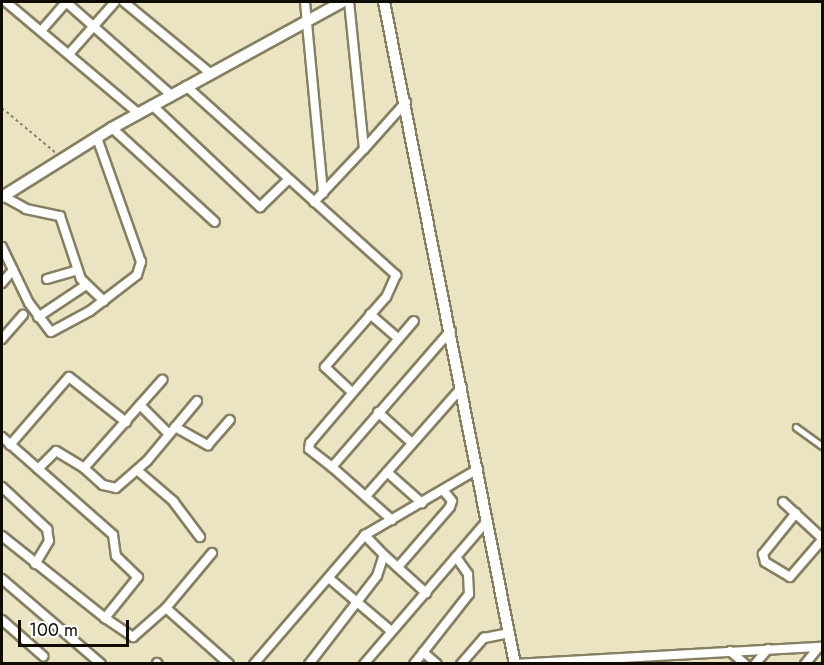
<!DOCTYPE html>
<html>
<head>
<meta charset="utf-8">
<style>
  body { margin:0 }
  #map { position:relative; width:824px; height:665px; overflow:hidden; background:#eae4c3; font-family:Jost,sans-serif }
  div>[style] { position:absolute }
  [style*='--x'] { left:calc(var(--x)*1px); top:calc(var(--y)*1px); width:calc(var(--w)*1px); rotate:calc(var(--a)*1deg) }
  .path>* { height:1.5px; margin-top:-0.75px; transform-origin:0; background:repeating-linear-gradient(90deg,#85816b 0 3px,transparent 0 6px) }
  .roads { filter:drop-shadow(2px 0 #868062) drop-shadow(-2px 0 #868062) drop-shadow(0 2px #868062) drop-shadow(0 -2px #868062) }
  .service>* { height:4.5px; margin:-2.25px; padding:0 2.25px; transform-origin:2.25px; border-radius:2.25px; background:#fff }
  .minor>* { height:8px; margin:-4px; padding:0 4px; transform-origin:4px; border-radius:4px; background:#fff }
  .tertiary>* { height:10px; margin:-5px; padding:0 5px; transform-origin:5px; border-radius:5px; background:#fff }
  span { translate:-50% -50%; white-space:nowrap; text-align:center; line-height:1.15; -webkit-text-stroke:5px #fff; paint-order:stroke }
  .frame { position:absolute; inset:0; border:3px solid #0e0c03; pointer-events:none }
  .scale { position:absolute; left:18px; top:620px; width:111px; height:27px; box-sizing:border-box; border:3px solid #0e0c03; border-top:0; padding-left:8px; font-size:18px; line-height:21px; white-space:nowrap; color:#0e0c03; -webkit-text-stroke:4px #fff; paint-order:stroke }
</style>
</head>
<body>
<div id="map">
  <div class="path">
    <div style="--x:2;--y:108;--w:70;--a:39.8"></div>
  </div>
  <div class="roads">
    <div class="service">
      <div style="--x:796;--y:427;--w:32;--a:36"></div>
    </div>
    <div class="minor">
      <div style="--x:6;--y:2;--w:172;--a:40.1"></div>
      <div style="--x:66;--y:2;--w:140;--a:41.5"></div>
      <div style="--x:124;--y:2;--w:110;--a:39.5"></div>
      <div style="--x:305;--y:2;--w:192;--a:84.6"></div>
      <div style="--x:41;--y:31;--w:38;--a:-49"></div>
      <div style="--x:69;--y:54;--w:69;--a:-48.5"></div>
      <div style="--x:186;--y:86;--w:283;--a:42"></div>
      <div style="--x:396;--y:275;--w:24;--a:114"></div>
      <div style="--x:386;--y:297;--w:93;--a:131.1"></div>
      <div style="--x:325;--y:367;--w:35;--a:43"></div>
      <div style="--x:152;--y:105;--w:149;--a:43.4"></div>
      <div style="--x:260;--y:207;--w:39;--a:-44"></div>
      <div style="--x:112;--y:128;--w:139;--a:42.4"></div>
      <div style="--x:364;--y:149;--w:63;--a:-48.2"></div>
      <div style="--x:3;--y:196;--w:26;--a:29"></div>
      <div style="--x:26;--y:209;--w:35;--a:12"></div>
      <div style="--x:60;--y:216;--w:66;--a:71.6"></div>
      <div style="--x:81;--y:279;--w:32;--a:44"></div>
      <div style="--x:314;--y:202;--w:73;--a:-46.7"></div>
      <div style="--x:364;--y:149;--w:148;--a:-95.8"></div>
      <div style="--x:2;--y:247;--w:62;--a:64.3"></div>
      <div style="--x:29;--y:303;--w:36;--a:53"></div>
      <div style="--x:51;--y:332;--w:44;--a:-28.3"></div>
      <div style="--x:90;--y:311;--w:59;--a:-37.5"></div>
      <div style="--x:137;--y:275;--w:14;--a:-73"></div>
      <div style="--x:141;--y:262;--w:132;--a:-109.5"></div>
      <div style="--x:47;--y:279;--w:32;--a:-16"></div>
      <div style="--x:2;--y:283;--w:17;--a:-50"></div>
      <div style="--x:370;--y:314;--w:37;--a:41"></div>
      <div style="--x:38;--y:317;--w:58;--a:-33.7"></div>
      <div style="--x:2;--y:339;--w:32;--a:-49"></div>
      <div style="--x:140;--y:405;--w:41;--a:45"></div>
      <div style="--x:378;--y:412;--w:46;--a:42.4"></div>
      <div style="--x:175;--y:427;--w:38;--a:29"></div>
      <div style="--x:208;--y:445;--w:33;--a:-49"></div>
      <div style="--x:2;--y:437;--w:148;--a:41.4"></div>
      <div style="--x:113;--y:535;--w:21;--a:82"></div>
      <div style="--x:116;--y:556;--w:30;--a:44"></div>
      <div style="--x:138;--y:577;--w:53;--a:128.8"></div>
      <div style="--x:105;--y:618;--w:34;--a:34"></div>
      <div style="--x:133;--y:637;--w:44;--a:-41.3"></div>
      <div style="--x:10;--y:445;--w:90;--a:-49.1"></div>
      <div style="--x:69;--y:377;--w:73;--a:38.3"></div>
      <div style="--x:332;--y:467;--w:29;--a:-142"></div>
      <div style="--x:309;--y:449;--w:6;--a:-81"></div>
      <div style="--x:310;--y:443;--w:160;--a:-49.6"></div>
      <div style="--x:84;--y:468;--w:25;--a:42"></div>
      <div style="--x:103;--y:485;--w:13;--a:13"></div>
      <div style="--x:116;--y:488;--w:41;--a:-41.1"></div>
      <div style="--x:147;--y:461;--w:78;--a:-50.2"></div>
      <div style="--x:38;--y:469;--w:25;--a:-45"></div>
      <div style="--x:56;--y:451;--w:33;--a:31"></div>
      <div style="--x:84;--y:468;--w:118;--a:-48.4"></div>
      <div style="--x:137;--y:470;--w:48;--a:40.7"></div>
      <div style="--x:173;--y:501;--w:45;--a:53.1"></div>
      <div style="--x:387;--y:472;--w:47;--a:41.5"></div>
      <div style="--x:2;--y:487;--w:62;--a:43"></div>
      <div style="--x:47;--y:529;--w:12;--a:81"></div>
      <div style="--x:49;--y:541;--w:27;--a:121"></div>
      <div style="--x:366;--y:496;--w:145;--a:-48.6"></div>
      <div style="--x:783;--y:502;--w:53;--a:42.7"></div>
      <div style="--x:796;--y:513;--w:53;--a:128.8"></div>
      <div style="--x:763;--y:554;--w:8;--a:76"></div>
      <div style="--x:765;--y:562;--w:29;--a:31"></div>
      <div style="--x:790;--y:577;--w:49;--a:-49.1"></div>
      <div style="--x:392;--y:520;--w:80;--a:-138.5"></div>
      <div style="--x:332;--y:467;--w:181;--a:-49"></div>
      <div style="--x:2;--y:536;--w:132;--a:38.5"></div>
      <div style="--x:212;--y:553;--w:72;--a:129.9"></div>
      <div style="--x:166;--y:608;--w:84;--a:41.6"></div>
      <div style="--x:384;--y:555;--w:57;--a:42.1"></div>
      <div style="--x:398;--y:567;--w:79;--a:-49.1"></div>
      <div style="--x:450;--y:507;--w:6;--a:-72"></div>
      <div style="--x:452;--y:501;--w:14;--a:-129"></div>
      <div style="--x:2;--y:579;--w:130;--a:40.6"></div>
      <div style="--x:330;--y:579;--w:80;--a:40.4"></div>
      <div style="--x:2;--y:620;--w:55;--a:41.3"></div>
      <div style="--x:730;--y:651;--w:20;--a:41"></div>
      <div style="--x:423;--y:652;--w:18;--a:41"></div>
      <div style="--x:157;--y:663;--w:1;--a:45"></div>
      <div style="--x:254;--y:664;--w:170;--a:-49.3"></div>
      <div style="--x:309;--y:664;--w:111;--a:-52.3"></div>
      <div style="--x:377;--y:576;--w:22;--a:-72"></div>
      <div style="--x:384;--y:555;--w:28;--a:-134"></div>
      <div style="--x:365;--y:535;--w:131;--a:-30.3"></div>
      <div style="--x:364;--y:664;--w:189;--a:-49.3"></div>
      <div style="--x:414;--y:664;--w:89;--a:-51.8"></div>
      <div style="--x:469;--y:594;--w:20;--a:-93"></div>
      <div style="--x:468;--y:574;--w:21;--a:-125"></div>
      <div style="--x:461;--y:664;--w:35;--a:-49"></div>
      <div style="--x:484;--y:638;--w:26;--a:-11"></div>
      <div style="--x:514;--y:664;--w:308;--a:-3.2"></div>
      <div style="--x:755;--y:664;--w:20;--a:-49"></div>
      <div style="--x:805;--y:664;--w:22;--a:-51"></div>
    </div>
    <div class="tertiary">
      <div style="--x:384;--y:2;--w:675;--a:78.81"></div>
      <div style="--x:2;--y:197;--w:130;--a:-32.1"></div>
      <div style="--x:112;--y:128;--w:262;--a:-28.7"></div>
    </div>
  </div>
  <div class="frame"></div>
  <div class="scale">100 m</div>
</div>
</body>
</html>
